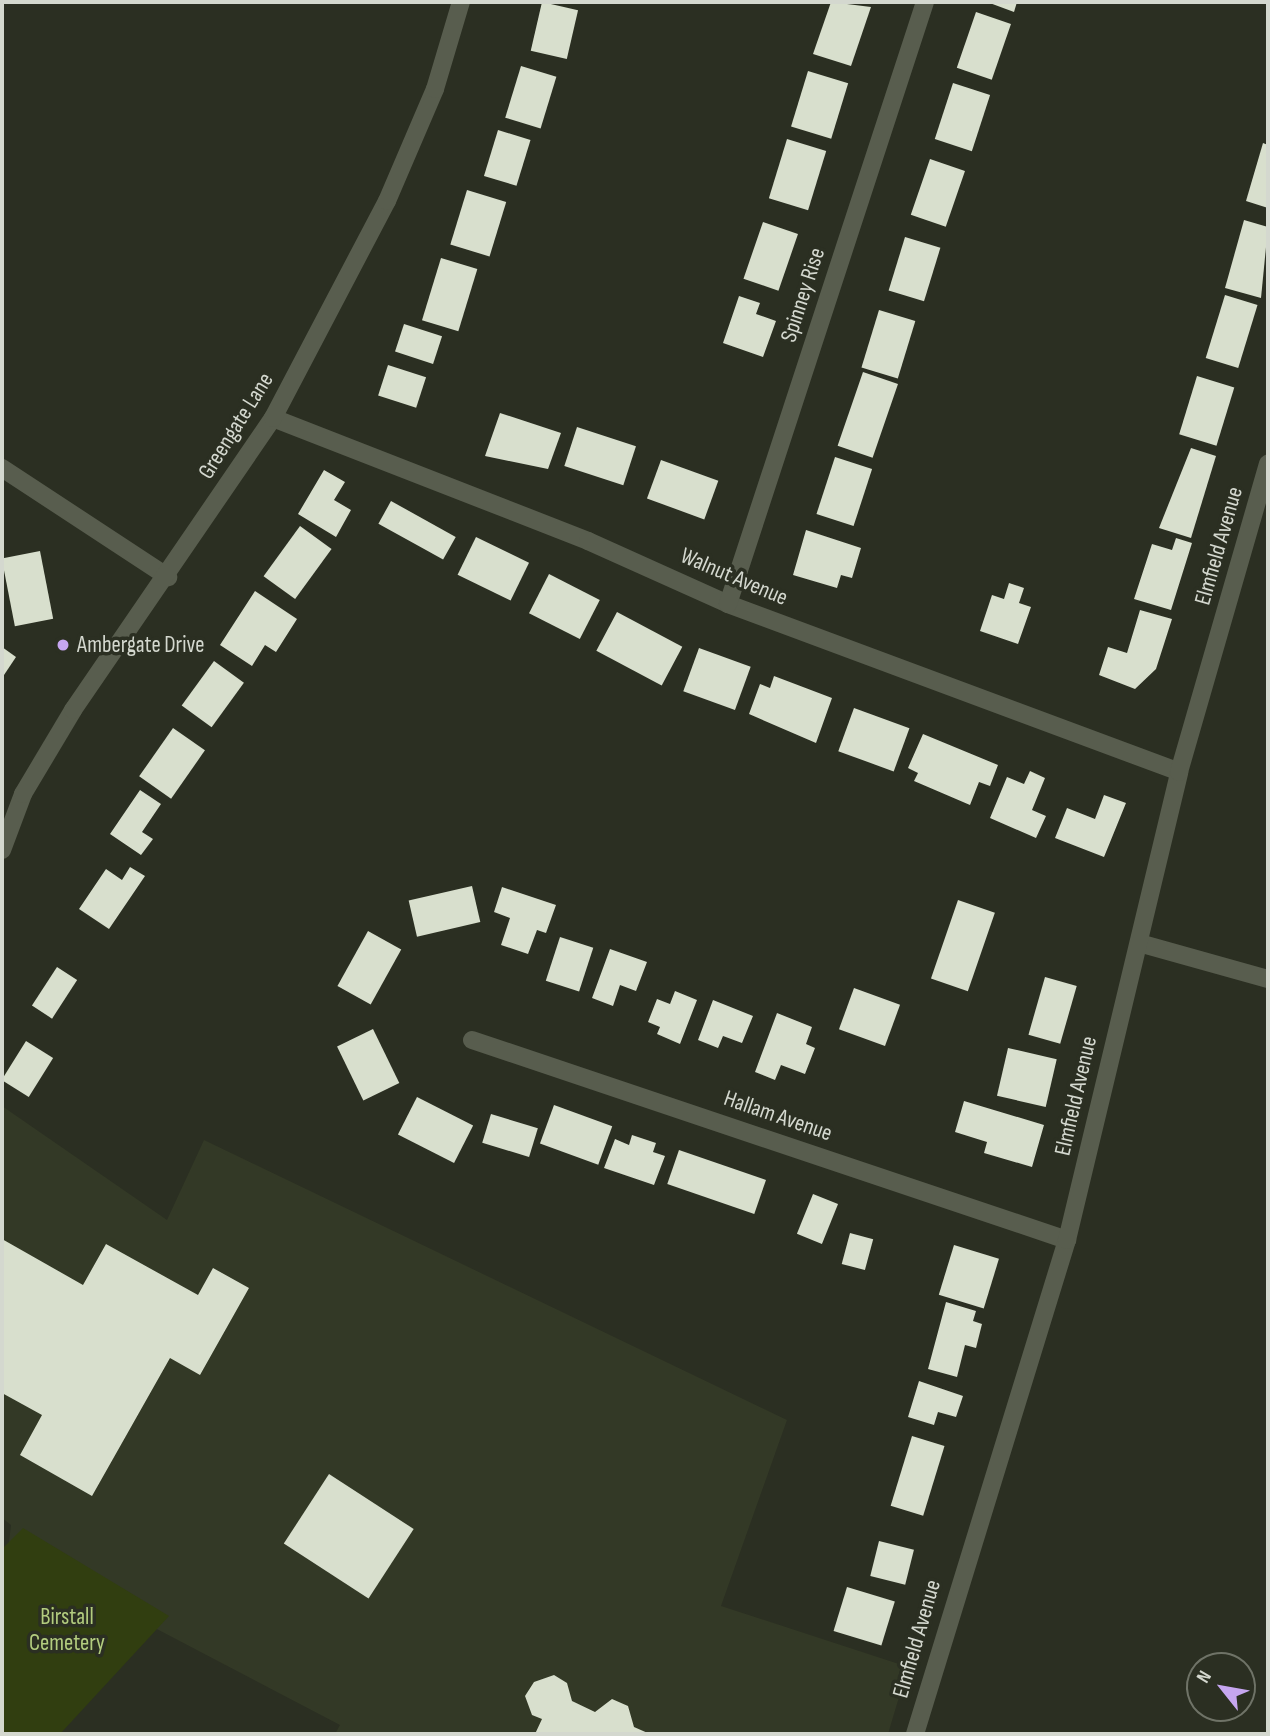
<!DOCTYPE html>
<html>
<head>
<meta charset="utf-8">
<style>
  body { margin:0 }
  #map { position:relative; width:1270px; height:1736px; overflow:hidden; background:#2b2f22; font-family:"Sofia Sans Condensed",sans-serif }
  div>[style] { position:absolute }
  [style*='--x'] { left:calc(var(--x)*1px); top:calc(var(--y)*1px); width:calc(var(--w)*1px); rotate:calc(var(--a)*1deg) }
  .built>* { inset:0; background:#333926 }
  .green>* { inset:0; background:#313e10 }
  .building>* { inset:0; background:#d8dfcd; transform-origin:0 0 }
  .minor>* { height:18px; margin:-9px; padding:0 9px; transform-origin:9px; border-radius:9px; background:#585d4e }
  .dots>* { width:19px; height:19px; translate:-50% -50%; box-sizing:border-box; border:4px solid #2b2f22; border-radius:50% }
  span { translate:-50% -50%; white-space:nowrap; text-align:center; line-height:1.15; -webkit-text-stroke:7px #2b2f22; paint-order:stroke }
  .street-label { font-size:23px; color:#d4d8cf }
  .poi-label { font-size:23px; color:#d4d8cf }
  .left { translate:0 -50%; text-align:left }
  .park-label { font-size:23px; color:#b3cd7f }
  .frame { position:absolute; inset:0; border:4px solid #d4d8cf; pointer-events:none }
  .north { position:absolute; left:1186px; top:1652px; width:70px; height:70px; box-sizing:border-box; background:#2b2f22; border:2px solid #6f7367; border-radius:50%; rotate:301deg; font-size:19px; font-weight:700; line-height:28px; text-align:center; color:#d4d8cf }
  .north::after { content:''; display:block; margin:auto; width:24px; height:32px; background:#c6a6f0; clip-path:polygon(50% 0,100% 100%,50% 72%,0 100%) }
</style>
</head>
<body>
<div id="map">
  <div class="built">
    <div style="clip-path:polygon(2px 1106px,167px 1220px,204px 1140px,787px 1420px,721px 1606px,908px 1667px,888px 1734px,335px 1734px,340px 1725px,8px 1551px,11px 1525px,2px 1518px)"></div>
  </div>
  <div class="green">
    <div style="clip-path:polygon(23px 1528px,169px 1616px,60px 1734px,2px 1734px,2px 1549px)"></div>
  </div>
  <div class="building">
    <div style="left:542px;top:2px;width:37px;height:50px;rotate:13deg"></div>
    <div style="clip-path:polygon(831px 2px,871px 7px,851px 66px,813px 54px)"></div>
    <div style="clip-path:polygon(987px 2px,1017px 2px,1014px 12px)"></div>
    <div style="left:976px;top:12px;width:37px;height:59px;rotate:19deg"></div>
    <div style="left:521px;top:66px;width:37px;height:54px;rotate:17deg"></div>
    <div style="left:808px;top:71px;width:42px;height:58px;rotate:17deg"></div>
    <div style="left:953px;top:83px;width:39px;height:59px;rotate:18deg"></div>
    <div style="left:498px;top:130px;width:34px;height:48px;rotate:17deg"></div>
    <div style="left:787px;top:139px;width:41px;height:62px;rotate:17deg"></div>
    <div style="clip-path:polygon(1263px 143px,1268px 145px,1268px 208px,1246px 201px)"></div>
    <div style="left:930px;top:159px;width:37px;height:59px;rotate:19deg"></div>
    <div style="left:467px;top:190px;width:41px;height:57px;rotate:17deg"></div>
    <div style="clip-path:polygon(1244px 220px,1268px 227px,1261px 298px,1225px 288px)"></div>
    <div style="left:763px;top:222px;width:37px;height:60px;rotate:19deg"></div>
    <div style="left:905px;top:237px;width:37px;height:56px;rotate:17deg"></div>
    <div style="left:441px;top:258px;width:38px;height:65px;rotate:17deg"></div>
    <div style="left:1225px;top:295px;width:34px;height:66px;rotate:17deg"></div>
    <div style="clip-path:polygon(739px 296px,760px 303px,756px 314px,776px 321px,763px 357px,723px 343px)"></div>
    <div style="left:879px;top:310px;width:38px;height:60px;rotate:17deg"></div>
    <div style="left:404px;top:324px;width:40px;height:29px;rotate:18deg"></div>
    <div style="left:388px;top:365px;width:40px;height:32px;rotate:18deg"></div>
    <div style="left:863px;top:372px;width:37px;height:78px;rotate:19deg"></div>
    <div style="left:1197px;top:376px;width:39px;height:61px;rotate:17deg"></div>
    <div style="clip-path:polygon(500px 413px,561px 433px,548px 469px,485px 456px)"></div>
    <div style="left:577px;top:427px;width:62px;height:41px;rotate:18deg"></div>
    <div style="clip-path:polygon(1191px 448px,1216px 456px,1191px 538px,1159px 528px)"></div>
    <div style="left:835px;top:457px;width:39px;height:60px;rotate:18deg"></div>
    <div style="left:661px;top:460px;width:61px;height:41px;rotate:20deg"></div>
    <div style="clip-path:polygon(324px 470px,345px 482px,334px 500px,351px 510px,336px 537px,298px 514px)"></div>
    <div style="left:391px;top:501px;width:74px;height:26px;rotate:29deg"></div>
    <div style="left:300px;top:526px;width:39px;height:62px;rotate:36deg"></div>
    <div style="clip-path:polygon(806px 530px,861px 548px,852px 578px,841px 575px,837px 588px,793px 575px)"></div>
    <div style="left:476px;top:537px;width:59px;height:42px;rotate:26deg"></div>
    <div style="clip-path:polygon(1176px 538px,1192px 543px,1171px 610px,1134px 599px,1152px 544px,1172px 550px)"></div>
    <div style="left:40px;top:551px;width:69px;height:39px;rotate:79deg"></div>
    <div style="left:549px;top:574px;width:57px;height:44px;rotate:27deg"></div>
    <div style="clip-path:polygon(1009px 583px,1024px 588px,1019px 603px,1031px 607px,1018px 644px,980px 631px,992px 595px,1004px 599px)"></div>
    <div style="clip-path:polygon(255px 591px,297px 619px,276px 652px,265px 645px,252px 666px,220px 645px)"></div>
    <div style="clip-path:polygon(1140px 610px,1172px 619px,1156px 669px,1135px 689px,1099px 675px,1108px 647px,1127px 653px)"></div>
    <div style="left:617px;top:612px;width:74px;height:44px;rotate:28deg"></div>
    <div style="clip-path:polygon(2px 647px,16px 657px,2px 678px)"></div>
    <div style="left:699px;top:648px;width:55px;height:46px;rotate:20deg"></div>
    <div style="left:214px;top:661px;width:37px;height:55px;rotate:36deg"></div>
    <div style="clip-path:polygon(774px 676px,832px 698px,816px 743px,749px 714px,760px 684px,770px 688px)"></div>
    <div style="left:854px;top:708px;width:59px;height:46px;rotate:20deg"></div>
    <div style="left:173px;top:728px;width:39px;height:59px;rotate:35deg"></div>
    <div style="clip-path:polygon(923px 734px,998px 765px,990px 786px,979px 782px,970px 805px,914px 781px,918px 773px,908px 768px)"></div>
    <div style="clip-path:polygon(1030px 771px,1045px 778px,1032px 810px,1046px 816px,1036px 838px,990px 818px,1007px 777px,1024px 784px)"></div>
    <div style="clip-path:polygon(140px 790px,161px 804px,142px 832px,153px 839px,141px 855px,110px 834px)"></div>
    <div style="clip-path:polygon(1104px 795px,1126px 803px,1104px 857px,1055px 838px,1067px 808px,1095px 819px)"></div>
    <div style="clip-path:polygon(130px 867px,145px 876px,109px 929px,79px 909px,106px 869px,122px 880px)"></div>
    <div style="left:472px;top:886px;width:37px;height:65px;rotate:77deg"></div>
    <div style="clip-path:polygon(502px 887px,556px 905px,546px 933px,537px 930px,528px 954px,501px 945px,510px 918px,494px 912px)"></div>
    <div style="left:958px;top:900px;width:39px;height:83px;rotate:19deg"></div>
    <div style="left:368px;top:931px;width:38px;height:63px;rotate:29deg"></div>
    <div style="left:560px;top:937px;width:35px;height:46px;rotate:18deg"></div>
    <div style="clip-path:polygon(610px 949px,647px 962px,636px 991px,620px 985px,613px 1006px,592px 998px)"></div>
    <div style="left:57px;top:967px;width:24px;height:46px;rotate:33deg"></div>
    <div style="left:1045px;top:977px;width:33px;height:60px;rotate:16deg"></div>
    <div style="left:854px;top:988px;width:49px;height:44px;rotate:20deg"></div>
    <div style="clip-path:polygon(675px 991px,697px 1000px,680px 1044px,657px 1034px,660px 1027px,648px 1022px,657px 999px,670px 1004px)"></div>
    <div style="clip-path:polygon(713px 1000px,753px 1016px,742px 1043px,723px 1036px,718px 1048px,698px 1040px)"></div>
    <div style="clip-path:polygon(777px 1013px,812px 1027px,806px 1044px,815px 1048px,805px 1074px,781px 1065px,775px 1080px,755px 1072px)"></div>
    <div style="left:373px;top:1029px;width:60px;height:40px;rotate:64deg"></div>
    <div style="left:26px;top:1041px;width:32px;height:46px;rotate:32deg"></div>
    <div style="left:1008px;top:1048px;width:50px;height:49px;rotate:13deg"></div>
    <div style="left:417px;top:1097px;width:63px;height:42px;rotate:27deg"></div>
    <div style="clip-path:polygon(964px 1101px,1044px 1125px,1032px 1167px,984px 1153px,987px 1142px,955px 1132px)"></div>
    <div style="left:554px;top:1105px;width:62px;height:41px;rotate:20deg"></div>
    <div style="left:491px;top:1114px;width:49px;height:30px;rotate:17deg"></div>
    <div style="clip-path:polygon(632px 1135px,656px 1143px,653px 1152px,665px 1156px,654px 1185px,604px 1168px,615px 1139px,629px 1145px)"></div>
    <div style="left:679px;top:1150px;width:92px;height:36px;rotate:19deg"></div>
    <div style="left:813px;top:1194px;width:27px;height:43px;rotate:22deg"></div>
    <div style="left:850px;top:1233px;width:24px;height:32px;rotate:15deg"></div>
    <div style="clip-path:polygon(2px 1239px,83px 1285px,106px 1244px,198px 1295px,213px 1268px,249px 1288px,200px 1375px,170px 1358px,92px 1496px,20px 1455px,42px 1415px,2px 1393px)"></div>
    <div style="left:954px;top:1245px;width:47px;height:52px;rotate:17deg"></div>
    <div style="clip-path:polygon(946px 1302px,976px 1311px,973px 1321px,982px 1324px,976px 1348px,965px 1345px,957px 1377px,928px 1369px)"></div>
    <div style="clip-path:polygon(919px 1381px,963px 1396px,956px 1417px,938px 1412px,934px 1425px,908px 1417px)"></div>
    <div style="left:912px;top:1436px;width:34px;height:73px;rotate:17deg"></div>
    <div style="left:329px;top:1474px;width:101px;height:83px;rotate:33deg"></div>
    <div style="left:879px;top:1541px;width:36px;height:36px;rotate:14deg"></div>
    <div style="left:847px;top:1587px;width:50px;height:46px;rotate:17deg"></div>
    <div style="clip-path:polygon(554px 1675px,567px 1683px,572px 1701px,595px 1712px,612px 1699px,628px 1706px,634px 1727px,650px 1734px,535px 1734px,542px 1719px,532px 1715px,525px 1696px,534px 1682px)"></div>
  </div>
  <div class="minor">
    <div style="--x:273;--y:418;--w:338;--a:21.3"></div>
    <div style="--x:588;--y:541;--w:154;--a:24.2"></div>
    <div style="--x:728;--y:604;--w:481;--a:20.4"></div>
    <div style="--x:2;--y:468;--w:199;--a:33.3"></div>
    <div style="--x:728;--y:604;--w:633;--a:-71.88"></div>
    <div style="--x:2;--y:850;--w:60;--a:-69.4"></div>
    <div style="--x:23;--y:794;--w:98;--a:-59.2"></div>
    <div style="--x:73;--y:710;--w:354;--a:-55.6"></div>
    <div style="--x:273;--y:418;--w:245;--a:-62.3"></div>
    <div style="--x:387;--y:201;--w:122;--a:-66.8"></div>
    <div style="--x:435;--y:89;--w:91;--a:-73.4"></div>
    <div style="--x:1139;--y:943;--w:134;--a:15.6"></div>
    <div style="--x:472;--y:1040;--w:628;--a:18.58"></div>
    <div style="--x:915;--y:1734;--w:517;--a:-72.9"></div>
    <div style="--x:1067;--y:1240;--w:481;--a:-76.5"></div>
    <div style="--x:1179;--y:772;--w:321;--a:-73.9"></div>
  </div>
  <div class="dots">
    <div style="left:63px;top:645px;background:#c6a6f0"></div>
  </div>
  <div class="street-label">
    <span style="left:803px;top:295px;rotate:-72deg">Spinney Rise</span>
    <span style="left:236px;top:426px;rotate:-58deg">Greengate Lane</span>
    <span style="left:1219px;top:546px;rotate:-74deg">Elmfield Avenue</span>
    <span style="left:734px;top:577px;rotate:23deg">Walnut Avenue</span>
    <span style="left:1076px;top:1096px;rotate:-77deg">Elmfield Avenue</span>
    <span style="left:778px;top:1116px;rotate:19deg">Hallam Avenue</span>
    <span style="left:917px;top:1639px;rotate:-74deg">Elmfield Avenue</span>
  </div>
  <div class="poi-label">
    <span class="left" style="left:77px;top:645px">Ambergate Drive</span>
  </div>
  <div class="park-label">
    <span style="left:67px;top:1630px">Birstall<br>Cemetery</span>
  </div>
  <div class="frame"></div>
  <div class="north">N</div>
</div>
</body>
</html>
